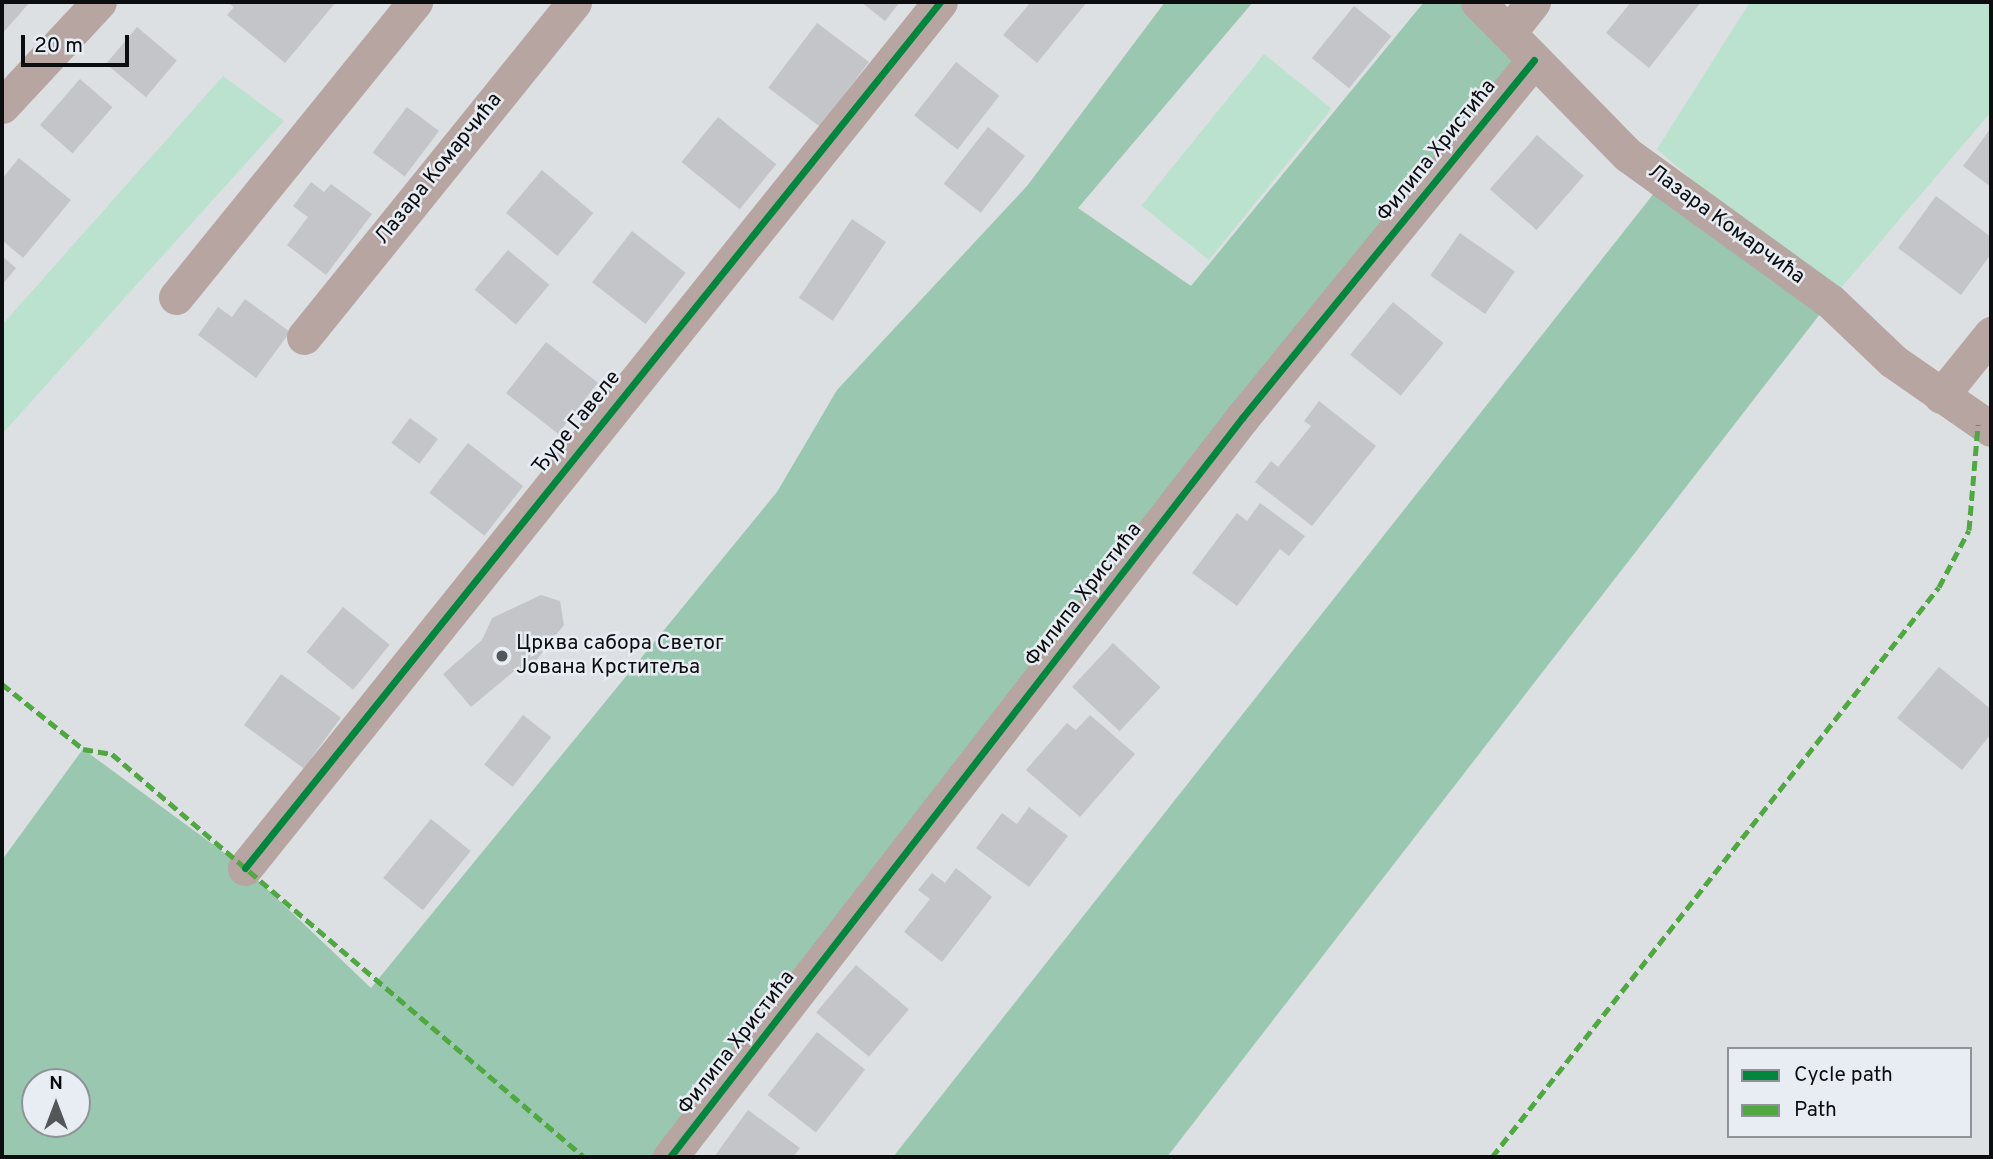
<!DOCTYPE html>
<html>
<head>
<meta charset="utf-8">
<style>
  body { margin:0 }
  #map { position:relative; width:1993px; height:1159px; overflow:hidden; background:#dde0e3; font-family:Overpass,sans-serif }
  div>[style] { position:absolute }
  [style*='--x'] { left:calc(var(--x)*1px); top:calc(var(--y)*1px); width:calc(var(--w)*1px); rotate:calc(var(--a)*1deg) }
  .green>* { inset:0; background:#bbe2ce; transform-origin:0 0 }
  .forest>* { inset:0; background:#99c7af }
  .building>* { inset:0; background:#c3c5c8; transform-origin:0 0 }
  .minor>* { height:35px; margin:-17.5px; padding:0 17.5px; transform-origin:17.5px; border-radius:17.5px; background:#b7a5a2 }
  .quiet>* { height:5px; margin-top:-2.5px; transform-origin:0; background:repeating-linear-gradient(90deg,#50a841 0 10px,transparent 0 15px) }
  .cycleway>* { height:7px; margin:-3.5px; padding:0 3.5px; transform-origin:3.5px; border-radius:3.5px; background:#00873e }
  .dots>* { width:19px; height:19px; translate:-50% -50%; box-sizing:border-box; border:4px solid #e7edf3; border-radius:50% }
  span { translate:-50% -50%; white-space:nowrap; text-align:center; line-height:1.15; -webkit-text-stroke:5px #e7edf3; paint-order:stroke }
  .street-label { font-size:21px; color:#0b0d0f }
  .poi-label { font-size:21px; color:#0b0d0f }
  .left { translate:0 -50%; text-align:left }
  .frame { position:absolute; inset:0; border:4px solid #0b0d0f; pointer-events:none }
  .legend { position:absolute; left:1727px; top:1047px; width:245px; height:91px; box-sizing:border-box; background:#e7edf3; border:2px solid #8f9398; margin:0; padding:9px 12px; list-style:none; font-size:21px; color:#0b0d0f }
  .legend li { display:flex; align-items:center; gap:14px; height:35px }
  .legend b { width:35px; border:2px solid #8f9398 }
  .north { position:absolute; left:21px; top:1068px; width:70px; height:70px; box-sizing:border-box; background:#e7edf3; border:2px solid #8f9398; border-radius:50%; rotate:0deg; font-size:19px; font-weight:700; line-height:28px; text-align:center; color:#0b0d0f }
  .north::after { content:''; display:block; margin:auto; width:24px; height:32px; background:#545759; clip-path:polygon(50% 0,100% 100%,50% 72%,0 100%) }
  .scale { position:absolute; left:21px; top:35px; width:108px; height:32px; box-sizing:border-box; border:4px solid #0b0d0f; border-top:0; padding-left:9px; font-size:21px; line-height:24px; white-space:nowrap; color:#0b0d0f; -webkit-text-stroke:5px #e7edf3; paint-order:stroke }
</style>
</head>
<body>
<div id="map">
  <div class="green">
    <div style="clip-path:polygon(1750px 2px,1991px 2px,1991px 112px,1830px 301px,1657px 149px)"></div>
    <div style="left:1264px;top:54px;width:87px;height:195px;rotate:39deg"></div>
    <div style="clip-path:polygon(223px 76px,284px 121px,2px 434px,2px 325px)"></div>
  </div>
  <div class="forest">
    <div style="clip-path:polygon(evenodd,1165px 2px,1253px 2px,1078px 208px,1191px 286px,1424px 2px,1478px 2px,1534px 60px,670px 1157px,2px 1157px,2px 860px,83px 749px,245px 868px,371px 988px,777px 492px,837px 390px,1027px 186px,1165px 2px,35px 1082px,77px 1082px,77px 1124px,35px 1124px,35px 1082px)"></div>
    <div style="clip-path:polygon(1666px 178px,1830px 301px,1167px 1157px,893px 1157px)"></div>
  </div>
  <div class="building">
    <div style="clip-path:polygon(2px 2px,30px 2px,2px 34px)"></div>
    <div style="clip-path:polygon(227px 2px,336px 2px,285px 63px,227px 15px,234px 7px)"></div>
    <div style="clip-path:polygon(861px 2px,900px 2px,885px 21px)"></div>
    <div style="clip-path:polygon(1031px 2px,1087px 2px,1037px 63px,1003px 35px)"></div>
    <div style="clip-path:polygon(1631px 2px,1701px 2px,1649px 68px,1606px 33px)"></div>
    <div style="left:1354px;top:6px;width:48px;height:67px;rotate:39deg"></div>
    <div style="left:817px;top:23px;width:65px;height:81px;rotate:37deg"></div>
    <div style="left:137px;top:27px;width:52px;height:48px;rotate:40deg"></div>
    <div style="left:956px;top:62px;width:55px;height:68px;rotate:38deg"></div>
    <div style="left:80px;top:79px;width:43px;height:61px;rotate:41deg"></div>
    <div style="left:407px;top:107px;width:40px;height:57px;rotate:37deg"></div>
    <div style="left:718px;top:117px;width:75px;height:58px;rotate:39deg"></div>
    <div style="left:988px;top:127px;width:47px;height:72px;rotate:38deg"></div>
    <div style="clip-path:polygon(1991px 128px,1991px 187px,1963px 166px)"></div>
    <div style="left:1537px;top:135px;width:62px;height:72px;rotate:41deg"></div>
    <div style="clip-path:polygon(19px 158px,71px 200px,23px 258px,2px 240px,2px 179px)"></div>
    <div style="left:542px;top:170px;width:67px;height:56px;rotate:40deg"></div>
    <div style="clip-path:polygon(311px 182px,324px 192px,331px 184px,372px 214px,326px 275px,287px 245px,308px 217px,293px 206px)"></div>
    <div style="clip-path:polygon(1936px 196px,1991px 237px,1991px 254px,1961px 295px,1898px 248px)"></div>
    <div style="left:852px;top:219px;width:41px;height:95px;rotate:34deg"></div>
    <div style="left:632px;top:231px;width:68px;height:65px;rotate:38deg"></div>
    <div style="left:1460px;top:233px;width:67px;height:52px;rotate:35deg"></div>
    <div style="left:508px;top:250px;width:54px;height:52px;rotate:40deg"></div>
    <div style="clip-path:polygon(2px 256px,16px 268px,2px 285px)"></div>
    <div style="clip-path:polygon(245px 299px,290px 332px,256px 378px,198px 335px,218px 307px,232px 317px)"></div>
    <div style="left:1393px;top:302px;width:65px;height:68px;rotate:39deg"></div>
    <div style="left:546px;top:342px;width:66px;height:65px;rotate:38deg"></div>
    <div style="clip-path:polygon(1319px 401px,1376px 446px,1312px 526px,1255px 482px,1271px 461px,1278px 467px,1311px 426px,1304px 421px)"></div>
    <div style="left:410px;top:418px;width:35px;height:31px;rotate:37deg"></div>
    <div style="left:468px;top:443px;width:70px;height:63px;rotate:38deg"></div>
    <div style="clip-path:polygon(1260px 503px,1305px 536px,1289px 556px,1280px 549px,1237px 606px,1192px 573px,1237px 513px,1247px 521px)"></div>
    <div style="clip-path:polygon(541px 595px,560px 601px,564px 625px,530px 668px,513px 672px,471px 707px,443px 674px,482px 640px,492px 618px)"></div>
    <div style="left:343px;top:607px;width:60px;height:58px;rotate:39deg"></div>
    <div style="left:1113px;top:643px;width:65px;height:60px;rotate:43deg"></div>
    <div style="clip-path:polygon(1939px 667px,1991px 709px,1991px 734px,1962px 770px,1897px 718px)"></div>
    <div style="left:281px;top:674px;width:74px;height:63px;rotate:36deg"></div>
    <div style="left:523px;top:715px;width:36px;height:63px;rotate:38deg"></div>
    <div style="clip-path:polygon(1090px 715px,1135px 754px,1080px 817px,1026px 770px,1067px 723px,1076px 730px)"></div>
    <div style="clip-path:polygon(1029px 807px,1068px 836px,1029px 887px,976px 848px,1002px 813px,1017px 824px)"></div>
    <div style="left:431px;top:819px;width:51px;height:76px;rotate:39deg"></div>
    <div style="clip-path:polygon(956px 868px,992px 897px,942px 962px,904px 932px,930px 899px,918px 890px,932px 873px,945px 883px)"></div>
    <div style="left:856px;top:965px;width:69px;height:62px;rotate:40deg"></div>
    <div style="left:817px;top:1032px;width:61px;height:80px;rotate:38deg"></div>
    <div style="clip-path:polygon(748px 1110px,800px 1148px,793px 1157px,714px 1157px)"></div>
  </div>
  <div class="minor">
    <div style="--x:1478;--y:2;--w:214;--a:45.6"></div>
    <div style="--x:1628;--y:155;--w:249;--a:35.9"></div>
    <div style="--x:1830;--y:301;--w:87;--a:43.6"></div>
    <div style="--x:1893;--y:361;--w:119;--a:34.8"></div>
    <div style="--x:1511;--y:30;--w:36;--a:-52"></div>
    <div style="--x:2;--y:106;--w:142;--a:-47"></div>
    <div style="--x:176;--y:297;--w:380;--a:-51"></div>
    <div style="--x:304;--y:337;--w:430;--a:-51.1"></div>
    <div style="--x:1941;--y:396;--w:80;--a:-51.1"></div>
    <div style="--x:245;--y:868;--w:1110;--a:-51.25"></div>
    <div style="--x:670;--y:1157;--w:935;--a:-52.26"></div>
    <div style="--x:1242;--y:418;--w:462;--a:-50.8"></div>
  </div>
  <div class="quiet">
    <div style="--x:2;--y:684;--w:104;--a:38.7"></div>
    <div style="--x:83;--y:749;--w:29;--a:10"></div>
    <div style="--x:112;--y:754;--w:621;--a:40.49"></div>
    <div style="--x:1492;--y:1157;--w:724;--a:-51.9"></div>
    <div style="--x:1939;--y:587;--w:64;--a:-62.2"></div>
    <div style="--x:1969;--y:530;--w:106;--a:-85.1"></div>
  </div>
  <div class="cycleway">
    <div style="--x:245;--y:868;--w:1110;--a:-51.25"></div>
    <div style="--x:670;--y:1157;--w:935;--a:-52.26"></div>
    <div style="--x:1242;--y:418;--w:462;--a:-50.8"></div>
  </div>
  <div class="dots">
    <div style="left:502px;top:656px;background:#545759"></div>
  </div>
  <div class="street-label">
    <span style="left:1437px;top:151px;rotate:-51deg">Филипа Христића</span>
    <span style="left:439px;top:169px;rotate:-51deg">Лазара Комарчића</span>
    <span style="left:1726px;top:225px;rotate:36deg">Лазара Комарчића</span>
    <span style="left:577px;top:423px;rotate:-51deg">Ђуре Гавеле</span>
    <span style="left:1084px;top:595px;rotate:-52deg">Филипа Христића</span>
    <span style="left:737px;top:1043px;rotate:-52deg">Филипа Христића</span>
  </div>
  <div class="poi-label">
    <span class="left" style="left:516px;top:656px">Црква сабора Светог<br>Јована Крститеља</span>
  </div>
  <div class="frame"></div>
  <ul class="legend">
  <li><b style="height:9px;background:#00873e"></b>Cycle path</li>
  <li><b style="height:9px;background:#50a841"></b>Path</li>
  </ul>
  <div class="north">N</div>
  <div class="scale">20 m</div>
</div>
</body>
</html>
